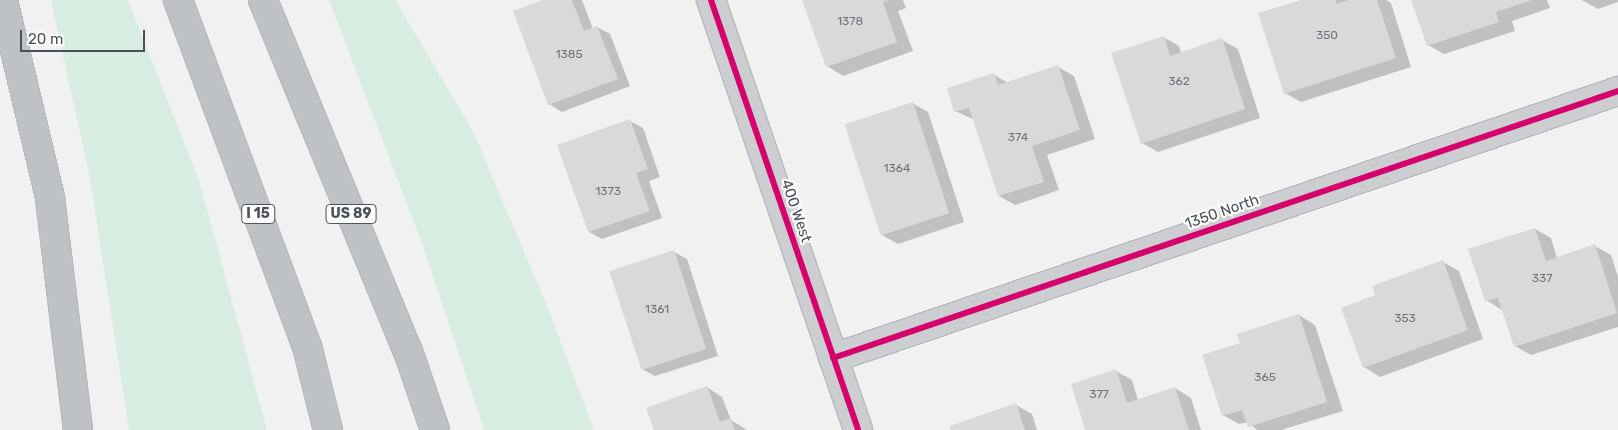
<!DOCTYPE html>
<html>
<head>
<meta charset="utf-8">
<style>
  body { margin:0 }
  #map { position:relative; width:1618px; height:430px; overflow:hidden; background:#f1f1f1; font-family:Rubik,sans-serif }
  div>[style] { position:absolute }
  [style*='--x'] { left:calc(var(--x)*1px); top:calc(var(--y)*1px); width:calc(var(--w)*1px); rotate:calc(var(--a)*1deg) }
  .green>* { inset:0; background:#d8ede2 }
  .shadow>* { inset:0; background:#0003 }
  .building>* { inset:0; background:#d9d9da; transform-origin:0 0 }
  .roads { filter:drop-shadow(1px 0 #b7b9be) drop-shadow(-1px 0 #b7b9be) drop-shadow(0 1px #b7b9be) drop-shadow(0 -1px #b7b9be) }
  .minor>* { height:28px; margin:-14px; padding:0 14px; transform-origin:14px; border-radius:14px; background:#ccced1 }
  .motorway>* { height:28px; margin:-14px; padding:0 14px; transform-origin:14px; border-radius:14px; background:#bec1c6 }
  .cycleway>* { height:6px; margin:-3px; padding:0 3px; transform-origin:3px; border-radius:3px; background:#d6006c }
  span { translate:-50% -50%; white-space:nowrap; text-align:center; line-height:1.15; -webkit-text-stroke:4.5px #fff; paint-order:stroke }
  .number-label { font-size:12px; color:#6f747b }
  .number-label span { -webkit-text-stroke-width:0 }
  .shield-label span { padding:1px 4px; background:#fff; border:1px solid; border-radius:4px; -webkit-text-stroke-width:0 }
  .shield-label { font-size:14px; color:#4a515a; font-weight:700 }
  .street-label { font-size:15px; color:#4a515a }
  .scale { position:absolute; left:20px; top:30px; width:125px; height:22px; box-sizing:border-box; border:2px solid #4a515a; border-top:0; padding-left:6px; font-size:15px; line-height:18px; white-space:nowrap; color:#4a515a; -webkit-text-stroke:4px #fff; paint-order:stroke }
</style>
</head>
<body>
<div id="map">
  <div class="green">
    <div style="clip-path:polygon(51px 0,128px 0,200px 183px,267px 430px,129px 430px,90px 179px)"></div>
    <div style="clip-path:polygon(329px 0,395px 0,473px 131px,549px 311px,594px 430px,484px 430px,421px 241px)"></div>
  </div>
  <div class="shadow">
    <div style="clip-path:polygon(545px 0,582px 0,593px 29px,597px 27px,610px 34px,630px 86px,562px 112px,549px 104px)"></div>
    <div style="clip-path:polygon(803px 0,903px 0,906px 8px,898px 11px,913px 51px,843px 76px,827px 66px)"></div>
    <div style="clip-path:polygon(1305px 0,1386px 0,1391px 3px,1411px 67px,1301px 102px,1285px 93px)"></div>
    <div style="clip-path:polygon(1413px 0,1547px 0,1550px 8px,1512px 21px,1515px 31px,1444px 54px,1428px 45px)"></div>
    <div style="clip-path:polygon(1582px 0,1618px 0,1618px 2px,1598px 9px)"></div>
    <div style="clip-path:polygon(1163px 37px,1179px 46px,1181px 53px,1222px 40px,1238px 49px,1260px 118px,1158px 152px,1142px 143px)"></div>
    <div style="clip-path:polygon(1058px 67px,1074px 76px,1095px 139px,1047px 155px,1059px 190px,1015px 205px,999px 196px,975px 120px,955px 111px,993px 74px,1008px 83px)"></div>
    <div style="clip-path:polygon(912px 103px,928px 112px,964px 222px,898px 244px,882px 235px)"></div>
    <div style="clip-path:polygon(630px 121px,643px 128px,660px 177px,649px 181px,662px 218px,602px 239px,589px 232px)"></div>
    <div style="clip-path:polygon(1535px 229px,1551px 238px,1557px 258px,1595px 246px,1611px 255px,1618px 277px,1618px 327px,1531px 355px,1515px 346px,1502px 310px,1486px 300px)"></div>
    <div style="clip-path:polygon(674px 252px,687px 259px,718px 356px,655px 376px,642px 369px)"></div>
    <div style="clip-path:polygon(1443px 262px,1459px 271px,1483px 339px,1380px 377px,1364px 367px)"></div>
    <div style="clip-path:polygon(1299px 315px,1315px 325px,1343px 411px,1281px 430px,1257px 430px,1248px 422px,1239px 424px,1223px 415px,1241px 343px)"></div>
    <div style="clip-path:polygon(1116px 371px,1132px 380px,1138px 400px,1175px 388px,1191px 398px,1201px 430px,1087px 430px)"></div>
    <div style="clip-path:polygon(707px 387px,722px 397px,731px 420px,747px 430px,655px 430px)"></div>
    <div style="clip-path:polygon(1016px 405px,1032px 414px,1037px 430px,952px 430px)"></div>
  </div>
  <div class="building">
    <div style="clip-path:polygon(542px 0,572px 0,584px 31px,597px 26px,618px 79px,548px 105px,513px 11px)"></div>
    <div style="clip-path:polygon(802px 0,889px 0,883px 2px,897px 42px,826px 67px)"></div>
    <div style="clip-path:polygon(1301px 0,1335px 0,1337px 4px,1349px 0,1377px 0,1396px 58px,1284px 94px,1258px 13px)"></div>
    <div style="clip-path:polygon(1411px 0,1532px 0,1496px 12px,1499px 22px,1427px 46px)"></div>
    <div style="clip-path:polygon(1164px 36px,1170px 56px,1222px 38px,1245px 109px,1141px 144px,1111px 53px)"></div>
    <div style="clip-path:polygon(1058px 65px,1080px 130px,1032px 146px,1044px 182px,998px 196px,969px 108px,954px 112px,947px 88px,994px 73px,998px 85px)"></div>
    <div style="left:913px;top:102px;width:117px;height:72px;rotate:72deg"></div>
    <div style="clip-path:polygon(630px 119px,648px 169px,636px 173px,650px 211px,588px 232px,557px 145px)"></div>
    <div style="clip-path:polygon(1535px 228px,1546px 261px,1595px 244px,1617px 313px,1514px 347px,1498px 298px,1485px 301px,1468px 249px)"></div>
    <div style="left:674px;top:250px;width:104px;height:68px;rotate:72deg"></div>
    <div style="clip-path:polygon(1443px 260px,1468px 330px,1363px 368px,1341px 308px,1375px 295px,1372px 286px)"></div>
    <div style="clip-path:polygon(1299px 314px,1327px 402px,1248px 427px,1242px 410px,1222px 416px,1202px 355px,1240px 343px,1237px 334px)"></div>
    <div style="clip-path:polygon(1116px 369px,1127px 403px,1175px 387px,1189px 430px,1085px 430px,1071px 384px)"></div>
    <div style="clip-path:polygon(707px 386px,720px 422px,730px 418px,735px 430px,654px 430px,646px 408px)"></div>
    <div style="clip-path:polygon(1016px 403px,1025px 430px,951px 430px,950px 426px)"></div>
  </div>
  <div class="roads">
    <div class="minor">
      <div style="--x:711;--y:0;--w:454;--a:71.1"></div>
      <div style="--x:833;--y:358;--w:829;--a:-18.78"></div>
    </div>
    <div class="motorway">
      <div style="--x:3;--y:0;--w:204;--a:76.6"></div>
      <div style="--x:50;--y:198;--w:234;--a:83.1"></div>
      <div style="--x:178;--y:0;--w:369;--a:69.6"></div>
      <div style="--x:307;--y:346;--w:87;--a:76"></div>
      <div style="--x:263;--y:0;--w:380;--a:67.6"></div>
      <div style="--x:408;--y:351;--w:83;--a:71.1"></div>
    </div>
  </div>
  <div class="cycleway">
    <div style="--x:711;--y:0;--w:454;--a:71.1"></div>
    <div style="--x:833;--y:358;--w:829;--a:-18.78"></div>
  </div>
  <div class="number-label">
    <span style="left:850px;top:22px">1378</span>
    <span style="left:1327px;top:36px">350</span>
    <span style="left:569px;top:55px">1385</span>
    <span style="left:1179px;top:82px">362</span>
    <span style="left:1018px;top:138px">374</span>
    <span style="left:897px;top:169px">1364</span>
    <span style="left:608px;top:192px">1373</span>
    <span style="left:1542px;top:279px">337</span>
    <span style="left:657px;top:310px">1361</span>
    <span style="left:1405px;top:319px">353</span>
    <span style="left:1265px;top:378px">365</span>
    <span style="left:1099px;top:395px">377</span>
  </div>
  <div class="shield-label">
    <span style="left:258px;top:214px">I 15</span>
    <span style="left:351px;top:214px">US 89</span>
  </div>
  <div class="street-label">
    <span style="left:796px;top:211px;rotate:71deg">400 West</span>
    <span style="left:1222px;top:212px;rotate:-19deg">1350 North</span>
  </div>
  <div class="scale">20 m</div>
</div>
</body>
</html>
